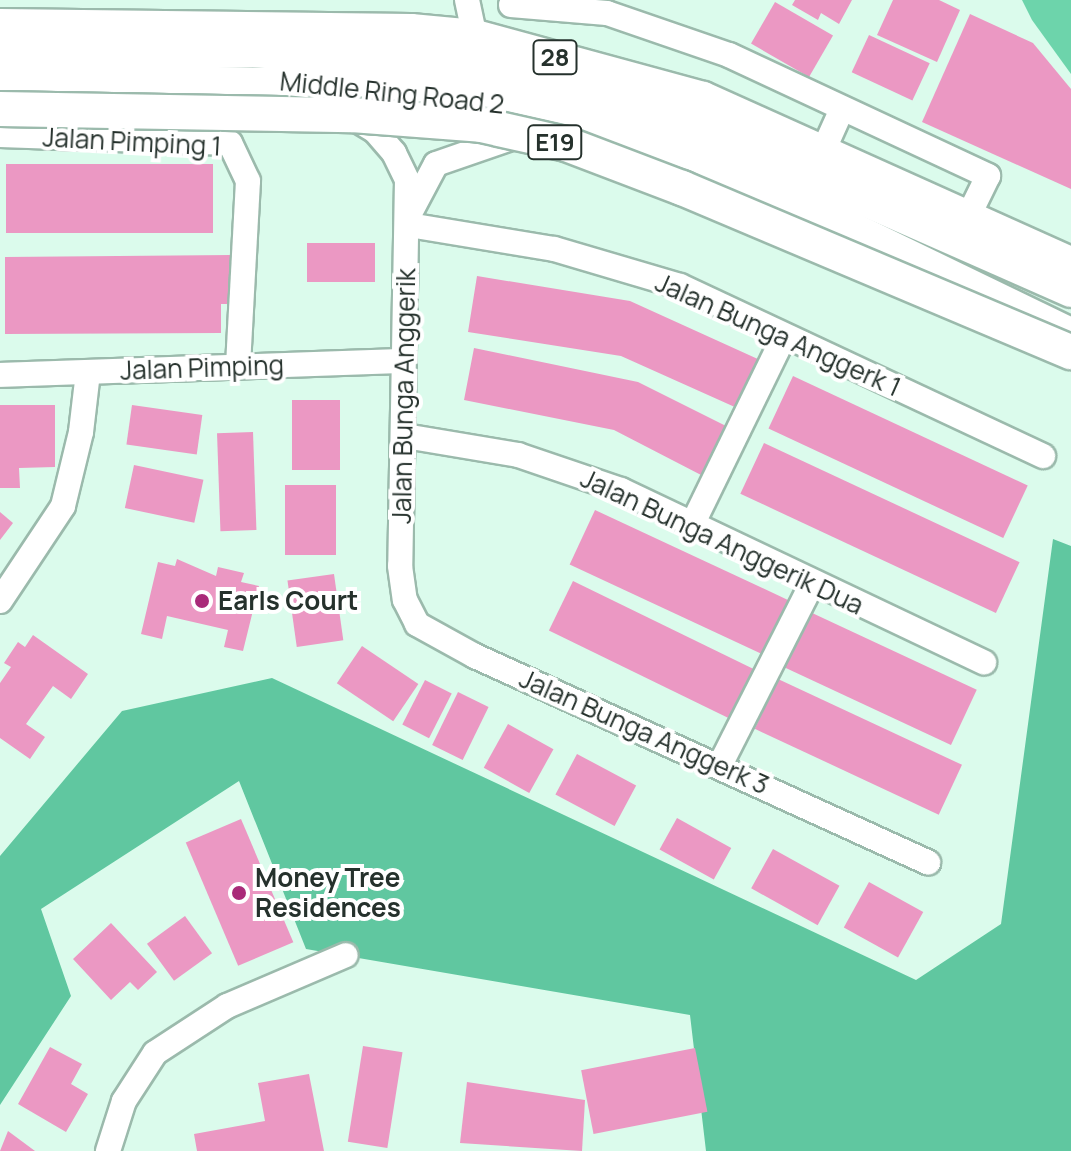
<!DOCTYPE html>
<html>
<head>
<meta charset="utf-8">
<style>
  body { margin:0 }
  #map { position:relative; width:1071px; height:1151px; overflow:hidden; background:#dbfbec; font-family:Manrope,sans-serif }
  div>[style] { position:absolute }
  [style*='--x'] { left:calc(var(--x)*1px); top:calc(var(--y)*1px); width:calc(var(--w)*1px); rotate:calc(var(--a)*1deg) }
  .forest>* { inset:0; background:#60c7a0 }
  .water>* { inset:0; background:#6dd4ab }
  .building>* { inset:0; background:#eb98c3; transform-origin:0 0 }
  .roads { filter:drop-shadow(2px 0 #9bbaac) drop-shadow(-2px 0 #9bbaac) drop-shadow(0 2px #9bbaac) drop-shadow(0 -2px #9bbaac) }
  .minor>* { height:24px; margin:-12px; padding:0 12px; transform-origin:12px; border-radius:12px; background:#fff }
  .highway>* { height:34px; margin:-17px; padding:0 17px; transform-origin:17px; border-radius:17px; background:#fff }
  .bridges { filter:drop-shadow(2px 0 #9bbaac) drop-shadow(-2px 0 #9bbaac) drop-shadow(0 2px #9bbaac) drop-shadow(0 -2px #9bbaac) }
  .highway-bridge>* { height:34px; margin:-17px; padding:0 17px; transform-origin:17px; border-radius:17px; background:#fff }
  .dots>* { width:22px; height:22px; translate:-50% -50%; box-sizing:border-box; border:4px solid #fff; border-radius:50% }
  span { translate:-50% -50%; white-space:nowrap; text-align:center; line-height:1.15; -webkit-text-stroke:8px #fff; paint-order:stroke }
  .shield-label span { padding:2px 6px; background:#fff; border:2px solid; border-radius:6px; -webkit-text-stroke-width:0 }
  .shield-label { font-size:24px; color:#25312c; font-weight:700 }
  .street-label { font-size:26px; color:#25312c }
  .poi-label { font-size:26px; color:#25312c; font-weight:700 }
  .left { translate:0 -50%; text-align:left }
</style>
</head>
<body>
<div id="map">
  <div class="forest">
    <div style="clip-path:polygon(1053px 539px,1071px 546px,1071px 1151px,706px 1151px,690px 1015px,306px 949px,239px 781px,41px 909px,71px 996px,0 1105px,0 856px,122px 711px,272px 678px,916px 980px,1001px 924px)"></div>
  </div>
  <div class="water">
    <div style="clip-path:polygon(1022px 0,1071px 0,1071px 74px,1032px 20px)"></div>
  </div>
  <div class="building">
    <div style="clip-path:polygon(795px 0,852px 0,839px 24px,821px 13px,818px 20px,792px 5px)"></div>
    <div style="clip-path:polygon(893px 0,939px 0,960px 10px,937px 62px,877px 35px)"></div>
    <div style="left:775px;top:2px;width:67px;height:48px;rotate:30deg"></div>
    <div style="clip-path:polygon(970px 14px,1033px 43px,1071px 89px,1071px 189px,922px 122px)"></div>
    <div style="left:869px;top:35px;width:67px;height:41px;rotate:25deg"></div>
    <div style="left:6px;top:164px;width:207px;height:69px"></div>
    <div style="left:375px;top:243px;width:39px;height:68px;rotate:90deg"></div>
    <div style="clip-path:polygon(231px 255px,232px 304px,221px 304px,221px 333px,5px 334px,5px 257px)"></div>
    <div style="clip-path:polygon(477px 276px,630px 301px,760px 360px,737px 408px,621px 356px,468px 332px)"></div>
    <div style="clip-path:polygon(474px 348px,638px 382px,728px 427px,703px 476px,614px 430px,464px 400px)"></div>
    <div style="left:793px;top:376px;width:259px;height:58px;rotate:25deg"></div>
    <div style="left:292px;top:400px;width:48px;height:70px"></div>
    <div style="clip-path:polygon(0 405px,55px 405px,55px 467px,19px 468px,20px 488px,0 488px)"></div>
    <div style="left:132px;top:405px;width:71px;height:40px;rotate:8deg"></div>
    <div style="left:253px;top:432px;width:98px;height:36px;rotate:88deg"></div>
    <div style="left:764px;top:443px;width:282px;height:56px;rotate:25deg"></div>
    <div style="left:134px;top:465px;width:71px;height:44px;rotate:12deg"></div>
    <div style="left:285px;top:485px;width:51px;height:70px"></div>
    <div style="left:595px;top:510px;width:217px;height:60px;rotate:25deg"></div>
    <div style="clip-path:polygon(0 512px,13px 523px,0 540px)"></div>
    <div style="clip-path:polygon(177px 559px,216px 576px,218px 567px,244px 573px,241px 582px,259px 586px,243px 651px,224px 647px,228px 630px,167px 616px,162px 639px,141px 634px,158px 562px,175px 566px)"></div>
    <div style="left:334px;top:574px;width:67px;height:47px;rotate:82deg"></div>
    <div style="left:573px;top:581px;width:206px;height:55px;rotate:26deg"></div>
    <div style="left:810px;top:612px;width:184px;height:61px;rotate:25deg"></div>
    <div style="clip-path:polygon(33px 635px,88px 674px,71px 699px,53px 686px,26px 724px,45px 737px,30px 759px,0 738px,0 683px,11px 667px,4px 663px,18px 642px,25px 647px)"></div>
    <div style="left:362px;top:646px;width:68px;height:45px;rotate:34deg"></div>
    <div style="left:778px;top:679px;width:203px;height:55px;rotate:25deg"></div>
    <div style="left:425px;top:680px;width:30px;height:50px;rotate:27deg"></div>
    <div style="left:458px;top:692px;width:34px;height:59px;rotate:26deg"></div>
    <div style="left:508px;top:724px;width:52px;height:50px;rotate:29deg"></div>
    <div style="left:577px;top:754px;width:67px;height:46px;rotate:28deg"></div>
    <div style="left:677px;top:818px;width:62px;height:36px;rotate:29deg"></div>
    <div style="left:241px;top:819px;width:134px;height:60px;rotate:67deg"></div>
    <div style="left:773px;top:849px;width:76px;height:45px;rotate:29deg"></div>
    <div style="left:869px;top:882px;width:62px;height:52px;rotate:29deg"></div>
    <div style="left:185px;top:916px;width:46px;height:47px;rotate:54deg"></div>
    <div style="clip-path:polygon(111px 923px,157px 972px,138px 990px,130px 982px,111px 1000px,73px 959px)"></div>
    <div style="left:363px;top:1046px;width:40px;height:97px;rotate:9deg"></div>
    <div style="clip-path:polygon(50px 1047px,82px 1064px,71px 1084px,88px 1094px,66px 1132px,18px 1104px)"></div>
    <div style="left:695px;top:1048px;width:65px;height:116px;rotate:79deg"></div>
    <div style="clip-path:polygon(309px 1074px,324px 1151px,197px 1151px,194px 1134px,265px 1121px,258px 1083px)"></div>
    <div style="clip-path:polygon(467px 1082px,585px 1100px,582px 1151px,460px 1143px)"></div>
    <div style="clip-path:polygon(8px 1131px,35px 1151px,0 1151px)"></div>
  </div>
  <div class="roads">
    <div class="minor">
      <div style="--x:467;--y:0;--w:38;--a:78"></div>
      <div style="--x:511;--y:5;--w:96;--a:4.8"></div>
      <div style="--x:607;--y:13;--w:129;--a:19"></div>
      <div style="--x:729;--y:55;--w:286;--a:25"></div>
      <div style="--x:988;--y:176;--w:46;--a:116"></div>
      <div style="--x:352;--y:117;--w:27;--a:31"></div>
      <div style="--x:375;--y:131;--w:29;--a:49"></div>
      <div style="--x:394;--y:153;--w:30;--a:64"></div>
      <div style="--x:407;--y:180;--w:386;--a:91"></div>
      <div style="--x:400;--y:566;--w:34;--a:82"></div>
      <div style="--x:405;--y:600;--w:27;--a:63"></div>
      <div style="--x:417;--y:624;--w:66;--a:28.9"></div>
      <div style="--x:475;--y:656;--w:498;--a:24.5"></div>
      <div style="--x:0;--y:135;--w:230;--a:2"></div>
      <div style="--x:230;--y:143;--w:42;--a:64.7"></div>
      <div style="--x:248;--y:181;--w:186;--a:93.1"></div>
      <div style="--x:824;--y:149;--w:44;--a:-65.8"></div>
      <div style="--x:411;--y:211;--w:53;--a:-62"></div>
      <div style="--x:436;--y:164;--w:86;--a:-19.1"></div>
      <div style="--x:409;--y:225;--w:147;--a:9.4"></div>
      <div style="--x:554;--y:249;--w:131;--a:16.4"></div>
      <div style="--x:680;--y:286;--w:401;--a:25.1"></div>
      <div style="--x:0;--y:375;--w:403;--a:-2"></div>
      <div style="--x:405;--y:436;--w:115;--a:9.5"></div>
      <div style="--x:518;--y:455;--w:109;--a:18.8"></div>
      <div style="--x:621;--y:490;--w:402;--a:25.4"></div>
      <div style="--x:692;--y:525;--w:210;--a:-64"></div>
      <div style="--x:0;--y:601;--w:114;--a:-56.4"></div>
      <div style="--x:63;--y:506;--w:76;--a:-76.3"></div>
      <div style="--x:81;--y:432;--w:60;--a:-83.3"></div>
      <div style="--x:720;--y:765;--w:203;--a:-63.1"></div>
      <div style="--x:108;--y:1151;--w:52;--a:-72.3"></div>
      <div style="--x:124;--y:1101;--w:57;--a:-57.1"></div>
      <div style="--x:155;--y:1053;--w:86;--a:-33.1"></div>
      <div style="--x:227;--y:1006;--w:129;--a:-23.2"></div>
    </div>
    <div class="highway">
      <div style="--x:0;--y:26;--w:411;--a:0.7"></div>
      <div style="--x:411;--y:31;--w:64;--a:5.4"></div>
      <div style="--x:475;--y:37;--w:236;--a:15.2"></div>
      <div style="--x:703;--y:99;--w:403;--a:24.2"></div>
      <div style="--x:0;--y:54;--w:254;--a:-0.9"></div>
      <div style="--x:254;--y:50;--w:204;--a:4.8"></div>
      <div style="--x:457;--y:67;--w:115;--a:8.5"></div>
      <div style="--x:571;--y:84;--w:140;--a:18.3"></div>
      <div style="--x:704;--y:128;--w:401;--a:23.8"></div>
      <div style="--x:0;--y:81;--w:362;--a:0.8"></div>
      <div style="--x:362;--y:86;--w:129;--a:6.2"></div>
      <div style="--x:490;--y:100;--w:109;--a:11.1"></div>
      <div style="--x:597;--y:121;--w:107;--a:18.6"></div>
      <div style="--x:698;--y:155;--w:414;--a:25.8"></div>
    </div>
  </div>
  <div class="bridges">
    <div class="highway-bridge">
      <div style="--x:0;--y:109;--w:352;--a:1"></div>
      <div style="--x:352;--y:115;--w:129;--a:4.4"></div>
      <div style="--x:481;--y:125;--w:87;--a:12.6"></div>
      <div style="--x:566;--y:144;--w:124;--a:20.8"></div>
      <div style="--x:682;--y:188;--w:422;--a:22.9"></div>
    </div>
  </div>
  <div class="dots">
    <div style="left:202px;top:601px;background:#a92a79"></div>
    <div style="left:239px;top:893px;background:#a92a79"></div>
  </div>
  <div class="shield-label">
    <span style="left:555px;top:57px">28</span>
    <span style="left:555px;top:142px">E19</span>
  </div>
  <div class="street-label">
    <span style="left:392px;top:93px;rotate:6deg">Middle Ring Road 2</span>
    <span style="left:132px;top:142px;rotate:3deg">Jalan Pimping 1</span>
    <span style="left:778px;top:335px;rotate:24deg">Jalan Bunga Anggerk 1</span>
    <span style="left:202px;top:368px;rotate:-2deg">Jalan Pimping</span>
    <span style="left:404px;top:396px;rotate:-89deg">Jalan Bunga Anggerik</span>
    <span style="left:722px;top:542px;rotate:25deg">Jalan Bunga Anggerik Dua</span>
    <span style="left:644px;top:732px;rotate:24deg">Jalan Bunga Anggerk 3</span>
  </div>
  <div class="poi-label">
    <span class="left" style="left:218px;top:601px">Earls Court</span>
    <span class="left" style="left:255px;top:893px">Money Tree<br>Residences</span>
  </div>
</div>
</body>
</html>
